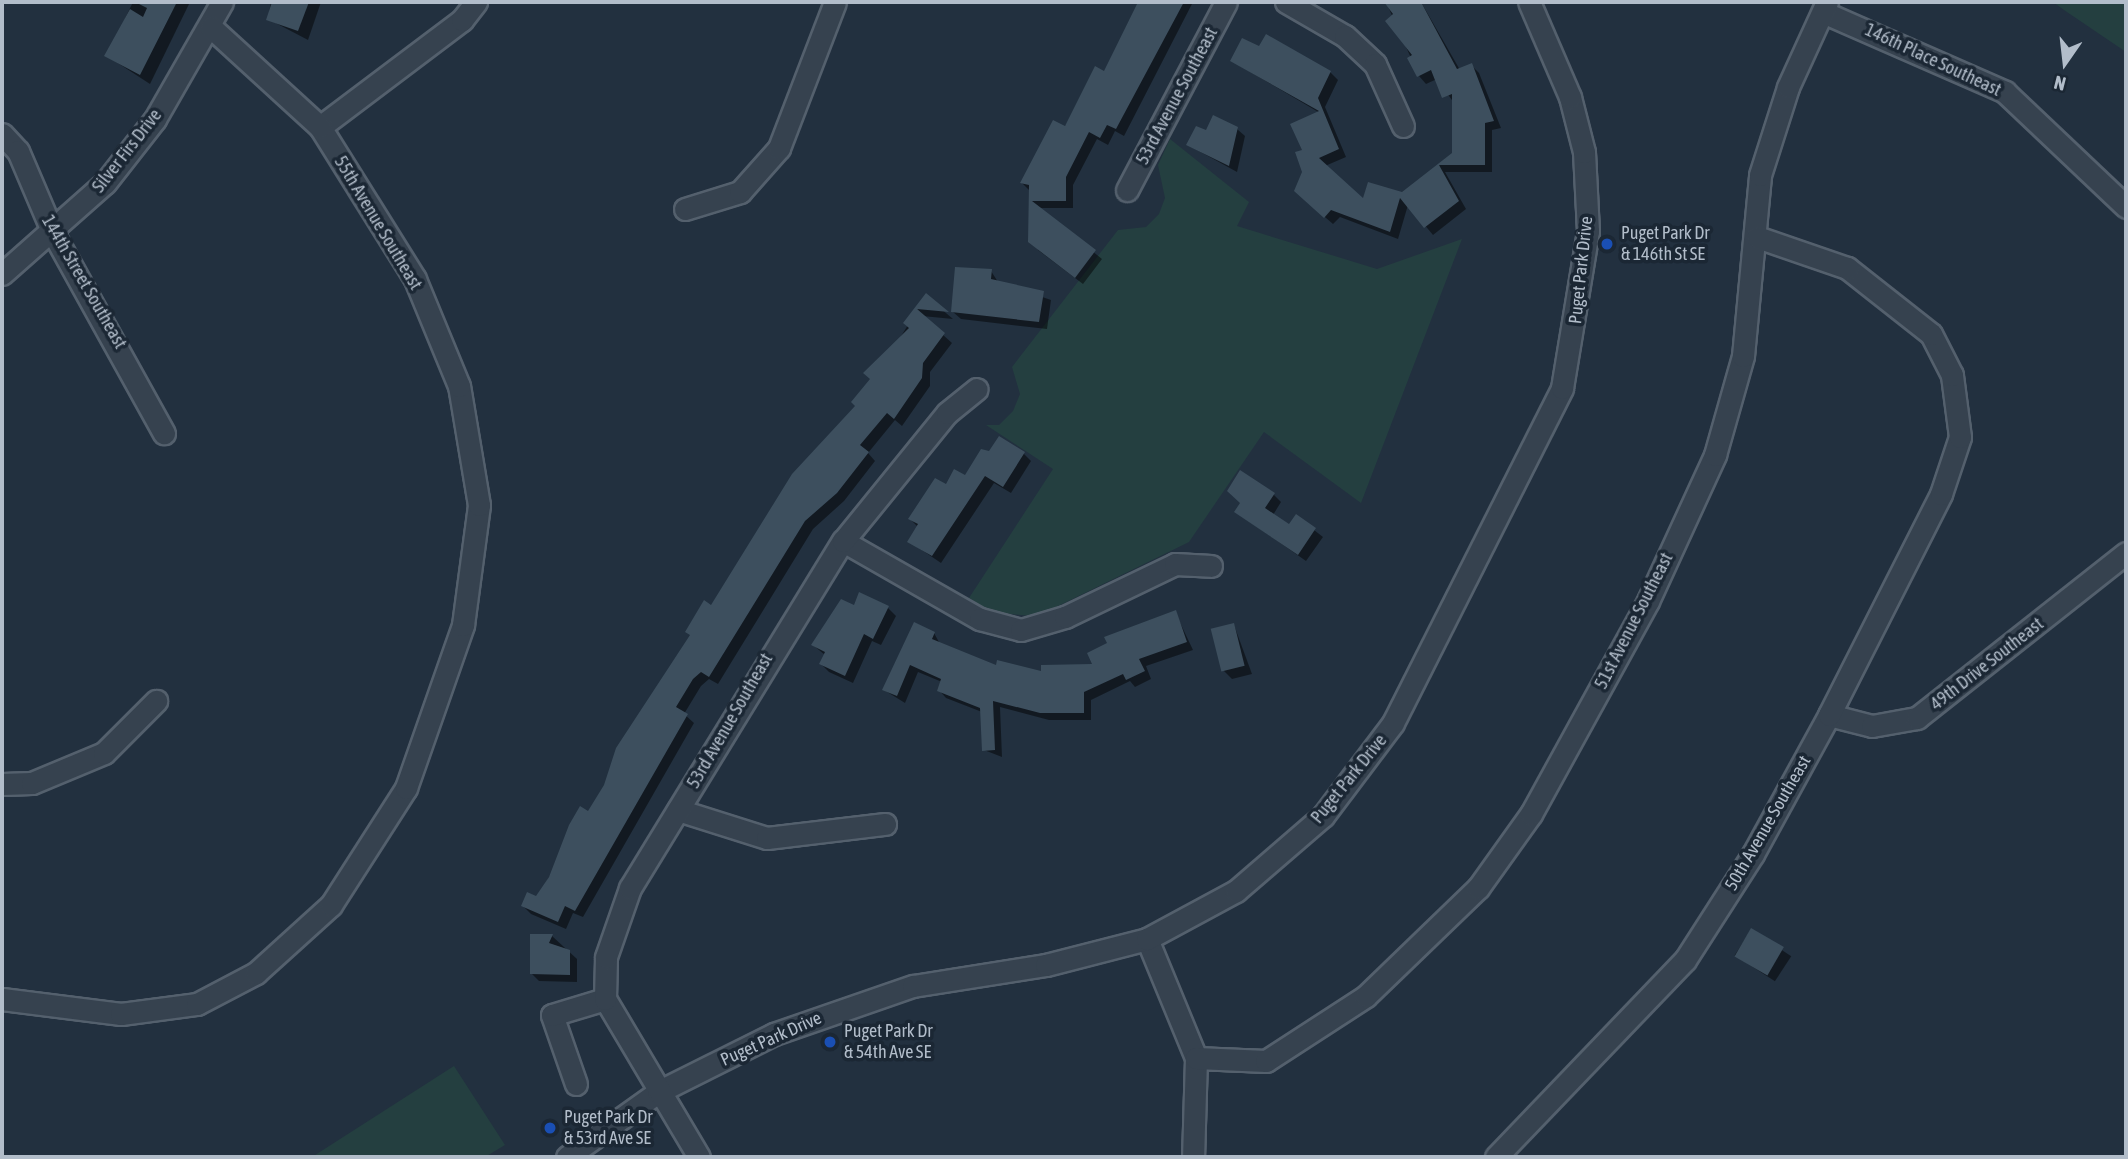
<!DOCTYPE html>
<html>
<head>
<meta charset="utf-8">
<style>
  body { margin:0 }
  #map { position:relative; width:2128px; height:1159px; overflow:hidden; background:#22303f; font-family:"Asap Condensed",sans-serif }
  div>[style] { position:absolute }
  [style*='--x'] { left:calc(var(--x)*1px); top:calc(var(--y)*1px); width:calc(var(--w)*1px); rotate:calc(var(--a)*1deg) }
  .green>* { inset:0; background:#243f40 }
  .shadow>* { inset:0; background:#0007; transform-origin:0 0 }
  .building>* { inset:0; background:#3d4f5e; transform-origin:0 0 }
  .roads { filter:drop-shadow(2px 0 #54606d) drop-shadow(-2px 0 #54606d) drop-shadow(0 2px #54606d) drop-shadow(0 -2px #54606d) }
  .minor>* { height:21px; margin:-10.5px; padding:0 10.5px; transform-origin:10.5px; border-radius:10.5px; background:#36424f }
  .dots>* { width:19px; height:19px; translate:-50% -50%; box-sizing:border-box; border:4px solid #1b2734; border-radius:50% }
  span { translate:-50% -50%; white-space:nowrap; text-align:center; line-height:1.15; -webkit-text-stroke:7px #1b2734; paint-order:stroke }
  .street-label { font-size:18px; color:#b2bdca }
  .poi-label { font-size:18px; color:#b2bdca }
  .left { translate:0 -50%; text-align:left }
  .frame { position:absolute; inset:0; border:4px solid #b2bdca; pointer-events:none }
  .north { position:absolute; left:2030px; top:28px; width:70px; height:70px; -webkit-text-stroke:5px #1b2734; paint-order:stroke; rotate:194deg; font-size:19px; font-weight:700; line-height:28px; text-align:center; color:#b2bdca }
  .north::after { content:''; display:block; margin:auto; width:24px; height:32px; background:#b2bdca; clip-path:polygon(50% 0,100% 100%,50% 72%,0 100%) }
</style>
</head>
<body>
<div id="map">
  <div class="green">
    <div style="clip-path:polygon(2053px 2px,2126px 2px,2126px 52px,2064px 10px)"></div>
    <div style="clip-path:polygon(1170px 139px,1249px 202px,1237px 226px,1377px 269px,1462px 239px,1361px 503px,1264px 432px,1189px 542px,1050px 610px,1031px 616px,991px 612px,969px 598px,1053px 469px,986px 425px,999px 425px,1013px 411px,1020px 394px,1012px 367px,1118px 230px,1146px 227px,1159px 214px,1165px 198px,1158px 165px)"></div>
    <div style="clip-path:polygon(454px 1066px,505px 1145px,485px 1157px,312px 1157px)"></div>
  </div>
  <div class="shadow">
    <div style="clip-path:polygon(133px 2px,190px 2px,150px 84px,107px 56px)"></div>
    <div style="clip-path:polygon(271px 2px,321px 2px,308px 40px,268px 19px)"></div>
    <div style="clip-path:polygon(1140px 2px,1193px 2px,1124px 136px,1115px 131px,1108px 145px,1097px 139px,1073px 185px,1073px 208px,1039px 208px,1102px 259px,1083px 284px,1038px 250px,1030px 191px,1022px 183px,1105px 73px)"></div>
    <div style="clip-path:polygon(1386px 2px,1421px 2px,1460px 70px,1471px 65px,1479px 73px,1501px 128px,1492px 130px,1492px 172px,1445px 172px,1466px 209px,1433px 235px,1408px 205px,1398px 239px,1340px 217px,1333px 224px,1304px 199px,1304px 152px,1320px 113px,1232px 61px,1260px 49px,1330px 72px,1338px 80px,1325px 107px,1346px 157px,1325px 166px,1364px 201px,1402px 194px,1454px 154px,1454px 103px,1437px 79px,1426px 84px,1419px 76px)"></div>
    <div style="clip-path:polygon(1237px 129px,1245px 136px,1237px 172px,1188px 145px,1207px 133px)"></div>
    <div style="clip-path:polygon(991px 271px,998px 282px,1051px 300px,1047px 329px,961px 319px,953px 312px)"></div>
    <div style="clip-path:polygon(926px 296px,953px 319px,922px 316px,952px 343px,930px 372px,930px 386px,902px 426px,895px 420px,868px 453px,875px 461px,844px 501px,813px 529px,718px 684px,709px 679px,701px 686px,684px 714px,694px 723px,583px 917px,573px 913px,566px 929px,531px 914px,523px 906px,536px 899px,712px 607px,857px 407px)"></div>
    <div style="clip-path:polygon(1023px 453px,1031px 461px,1011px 493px,994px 483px,941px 563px,910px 542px,918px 527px,910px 519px,947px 486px)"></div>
    <div style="clip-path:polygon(1273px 494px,1281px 502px,1273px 515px,1289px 526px,1296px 516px,1323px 537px,1306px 561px,1236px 512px)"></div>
    <div style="clip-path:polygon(854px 607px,888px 608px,896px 616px,881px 645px,872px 641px,853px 683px,829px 672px,821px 664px,825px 655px,813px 645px)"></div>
    <div style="clip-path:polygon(1175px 612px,1193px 650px,1146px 666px,1151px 679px,1135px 687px,1130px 681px,1091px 700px,1091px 720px,1049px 720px,1000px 707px,1002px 757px,984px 750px,982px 712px,946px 698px,939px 690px,942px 682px,918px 672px,905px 703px,884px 690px,934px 633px,940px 644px,997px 667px,1043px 674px,1095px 666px)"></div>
    <div style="clip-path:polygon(1234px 625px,1252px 674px,1232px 679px,1224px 671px)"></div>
    <div style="left:1751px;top:930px;width:48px;height:30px;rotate:33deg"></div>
    <div style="clip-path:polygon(552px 936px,577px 959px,577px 982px,539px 981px,531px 973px)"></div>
  </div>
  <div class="building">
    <div style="clip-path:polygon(135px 2px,177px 2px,140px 75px,104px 56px,130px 9px,143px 17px,147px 8px)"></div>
    <div style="clip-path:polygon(272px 2px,309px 2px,298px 31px,266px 20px)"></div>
    <div style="clip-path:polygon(1138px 2px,1184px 2px,1116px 129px,1107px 125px,1100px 138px,1089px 132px,1066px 177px,1066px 201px,1032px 201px,1096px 250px,1075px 278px,1028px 242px,1029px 185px,1020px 183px,1053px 120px,1065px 126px,1095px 66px,1104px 71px)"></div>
    <div style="clip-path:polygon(1384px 2px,1421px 2px,1457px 69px,1472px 63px,1494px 121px,1485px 123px,1485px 165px,1439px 165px,1459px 201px,1424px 228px,1400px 198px,1390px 232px,1331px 210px,1324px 218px,1294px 191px,1302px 172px,1295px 152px,1302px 150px,1290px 124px,1319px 111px,1230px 61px,1242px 38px,1259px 46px,1266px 34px,1331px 71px,1318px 98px,1339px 149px,1319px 158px,1363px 198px,1368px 182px,1402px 192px,1452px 153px,1452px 94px,1442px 98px,1431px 70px,1417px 77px,1407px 58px,1412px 55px,1385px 21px,1393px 14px)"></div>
    <div style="clip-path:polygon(1213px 115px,1238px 127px,1229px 166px,1186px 145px,1196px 126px,1206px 130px)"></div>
    <div style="clip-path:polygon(955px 267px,992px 269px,991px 279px,1044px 291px,1039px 322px,951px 312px)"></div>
    <div style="clip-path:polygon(926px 293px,949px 312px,917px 309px,945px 333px,923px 363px,922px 378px,894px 419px,887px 413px,860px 445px,869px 452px,837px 493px,805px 521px,709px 677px,701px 672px,693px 679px,676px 707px,688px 714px,575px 911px,565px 906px,558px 922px,521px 906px,527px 892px,536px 896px,549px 877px,569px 825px,580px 806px,588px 811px,604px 785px,616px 748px,690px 635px,685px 632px,704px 600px,711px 605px,792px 474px,855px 406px,851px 402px,870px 379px,863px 373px,909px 328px,903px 323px)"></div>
    <div style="clip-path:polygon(999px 436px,1025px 452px,1003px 487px,985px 476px,932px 556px,907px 542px,918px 524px,908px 519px,935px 478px,946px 484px,954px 469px,965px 475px,981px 449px,989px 451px)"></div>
    <div style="clip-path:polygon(1240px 470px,1275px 493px,1265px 508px,1289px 524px,1296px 514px,1316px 528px,1298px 555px,1234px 512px,1240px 503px,1227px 491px)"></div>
    <div style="clip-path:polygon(859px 592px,889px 606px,873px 639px,864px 634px,845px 676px,819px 664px,825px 652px,811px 645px,841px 599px,854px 605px)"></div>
    <div style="clip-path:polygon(1176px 610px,1187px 642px,1139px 659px,1145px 671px,1126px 680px,1123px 674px,1084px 692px,1084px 713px,1040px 713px,993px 701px,995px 750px,982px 751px,980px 708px,937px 691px,941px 679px,910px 665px,897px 696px,882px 690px,914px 622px,935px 632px,932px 639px,996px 665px,997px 660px,1041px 671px,1041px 665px,1092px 664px,1087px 653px,1107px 643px,1104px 637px)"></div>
    <div style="left:1234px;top:623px;width:44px;height:24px;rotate:76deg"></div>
    <div style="left:1751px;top:928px;width:38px;height:33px;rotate:30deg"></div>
    <div style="clip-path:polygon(530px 934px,553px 934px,549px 943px,570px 950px,570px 975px,530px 974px)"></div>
  </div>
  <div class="roads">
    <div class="minor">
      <div style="--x:1286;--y:2;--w:68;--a:30"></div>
      <div style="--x:1345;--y:36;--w:41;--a:43"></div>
      <div style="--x:1375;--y:64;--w:68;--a:65.7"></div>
      <div style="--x:1823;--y:12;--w:199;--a:23.7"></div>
      <div style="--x:2005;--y:92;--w:167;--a:43.5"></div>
      <div style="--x:320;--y:127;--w:178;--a:-37"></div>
      <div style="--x:462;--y:20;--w:23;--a:-52"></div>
      <div style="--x:2;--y:134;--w:23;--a:47"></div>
      <div style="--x:18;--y:151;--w:89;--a:66.9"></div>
      <div style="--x:53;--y:233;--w:229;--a:61"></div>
      <div style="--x:1127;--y:190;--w:212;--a:-62.2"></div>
      <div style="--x:685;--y:209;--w:58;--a:-17.2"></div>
      <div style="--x:740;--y:192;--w:59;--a:-48.4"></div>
      <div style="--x:779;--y:148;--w:156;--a:-69"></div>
      <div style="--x:2;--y:274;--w:137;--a:-41.5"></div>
      <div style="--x:105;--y:183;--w:81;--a:-52"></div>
      <div style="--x:155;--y:119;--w:135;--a:-60.2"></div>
      <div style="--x:843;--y:541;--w:158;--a:29.7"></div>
      <div style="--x:980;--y:619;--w:42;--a:15"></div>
      <div style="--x:1021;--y:630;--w:46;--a:-16.5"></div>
      <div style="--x:1065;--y:617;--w:122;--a:-25.7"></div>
      <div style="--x:1175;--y:564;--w:36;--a:3"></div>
      <div style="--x:1829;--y:715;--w:44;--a:14.3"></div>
      <div style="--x:1872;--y:726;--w:46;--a:-10.1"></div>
      <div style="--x:1917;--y:718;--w:266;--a:-38.3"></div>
      <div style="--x:2;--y:784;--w:30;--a:-2"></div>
      <div style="--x:32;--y:783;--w:78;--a:-22.6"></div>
      <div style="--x:104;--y:753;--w:74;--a:-45"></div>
      <div style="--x:678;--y:810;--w:93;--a:17.5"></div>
      <div style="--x:767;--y:838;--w:119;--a:-6.8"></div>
      <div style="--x:1147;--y:939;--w:129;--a:67.6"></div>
      <div style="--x:1196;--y:1058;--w:99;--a:91.7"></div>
      <div style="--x:2;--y:999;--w:120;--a:7.2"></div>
      <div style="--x:121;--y:1014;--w:77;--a:-7.5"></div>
      <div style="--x:197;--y:1004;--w:67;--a:-27.7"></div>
      <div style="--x:256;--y:973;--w:101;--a:-42.2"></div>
      <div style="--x:331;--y:905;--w:139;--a:-57.3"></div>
      <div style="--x:406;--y:788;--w:173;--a:-70.7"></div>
      <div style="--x:463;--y:625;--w:121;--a:-82.4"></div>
      <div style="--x:479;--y:505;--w:121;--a:-99.5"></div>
      <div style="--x:459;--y:386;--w:116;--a:-112.4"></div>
      <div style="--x:415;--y:279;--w:179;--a:-122"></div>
      <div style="--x:320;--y:127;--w:148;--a:-137.5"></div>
      <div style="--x:1196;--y:1058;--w:70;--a:2.5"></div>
      <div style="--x:1266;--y:1061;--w:119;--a:-33"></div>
      <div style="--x:1366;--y:996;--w:156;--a:-44"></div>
      <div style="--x:1478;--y:888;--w:91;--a:-54.4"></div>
      <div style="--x:1531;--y:814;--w:243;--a:-61.2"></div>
      <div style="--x:1648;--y:601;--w:161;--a:-65.3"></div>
      <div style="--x:1715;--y:455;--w:103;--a:-74.2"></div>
      <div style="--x:1743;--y:356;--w:182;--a:-84.6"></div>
      <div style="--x:1760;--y:175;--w:92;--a:-72.3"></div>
      <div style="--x:1788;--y:87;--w:94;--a:-65.4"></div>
      <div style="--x:576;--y:1084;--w:73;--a:-109.2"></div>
      <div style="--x:552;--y:1015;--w:55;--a:-16.8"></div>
      <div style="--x:567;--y:1157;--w:112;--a:-35.5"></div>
      <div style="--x:658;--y:1092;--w:130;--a:-26.6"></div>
      <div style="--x:774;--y:1034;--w:147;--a:-19.1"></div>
      <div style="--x:913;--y:986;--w:135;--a:-9"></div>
      <div style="--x:1046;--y:965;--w:104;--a:-14.4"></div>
      <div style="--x:1147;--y:939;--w:101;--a:-28.3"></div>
      <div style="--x:1236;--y:891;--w:115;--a:-40.8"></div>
      <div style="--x:1323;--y:816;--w:116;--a:-53"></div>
      <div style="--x:1393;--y:723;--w:375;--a:-63.2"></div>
      <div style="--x:1562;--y:388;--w:159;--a:-80.6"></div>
      <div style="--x:1588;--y:231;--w:79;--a:-92.9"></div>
      <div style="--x:1584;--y:152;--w:57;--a:-104.3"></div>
      <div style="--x:1570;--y:97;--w:103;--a:-113.3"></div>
      <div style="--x:699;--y:1157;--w:184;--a:-120.7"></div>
      <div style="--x:605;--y:999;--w:42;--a:-88.6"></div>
      <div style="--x:606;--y:957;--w:73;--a:-70.8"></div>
      <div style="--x:630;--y:888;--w:407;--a:-58.5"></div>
      <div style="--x:843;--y:541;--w:165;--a:-50.9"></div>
      <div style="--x:947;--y:413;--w:38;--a:-39"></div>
      <div style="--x:1496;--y:1157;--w:273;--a:-46.2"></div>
      <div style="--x:1685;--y:960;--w:126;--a:-57.3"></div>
      <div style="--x:1753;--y:854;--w:158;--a:-61.3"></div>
      <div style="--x:1829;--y:715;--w:248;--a:-63.1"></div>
      <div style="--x:1941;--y:494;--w:60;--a:-71.6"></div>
      <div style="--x:1960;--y:437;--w:63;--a:-97.4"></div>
      <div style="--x:1952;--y:375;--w:46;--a:-117.1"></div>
      <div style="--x:1931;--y:334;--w:107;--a:-141.8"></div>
      <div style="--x:1847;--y:268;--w:95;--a:-161"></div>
    </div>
  </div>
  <div class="dots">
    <div style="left:1607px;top:244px;background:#1a4fb4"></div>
    <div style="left:830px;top:1042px;background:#1a4fb4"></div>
    <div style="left:550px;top:1128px;background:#1a4fb4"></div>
  </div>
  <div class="street-label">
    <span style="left:1933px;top:60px;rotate:25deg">146th Place Southeast</span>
    <span style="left:1177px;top:96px;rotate:-62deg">53rd Avenue Southeast</span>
    <span style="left:127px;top:151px;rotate:-52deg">Silver Firs Drive</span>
    <span style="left:378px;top:223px;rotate:59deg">55th Avenue Southeast</span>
    <span style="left:1581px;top:270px;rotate:-84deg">Puget Park Drive</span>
    <span style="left:84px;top:282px;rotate:60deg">144th Street Southeast</span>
    <span style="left:1634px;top:621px;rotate:-63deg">51st Avenue Southeast</span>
    <span style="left:1987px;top:664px;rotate:-38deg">49th Drive Southeast</span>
    <span style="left:730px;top:721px;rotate:-60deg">53rd Avenue Southeast</span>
    <span style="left:1349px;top:779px;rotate:-51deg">Puget Park Drive</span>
    <span style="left:1768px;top:823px;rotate:-60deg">50th Avenue Southeast</span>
    <span style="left:771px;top:1039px;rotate:-24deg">Puget Park Drive</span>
  </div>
  <div class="poi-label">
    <span class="left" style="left:1621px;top:244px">Puget Park Dr<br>&amp; 146th St SE</span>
    <span class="left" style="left:844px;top:1042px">Puget Park Dr<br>&amp; 54th Ave SE</span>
    <span class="left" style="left:564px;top:1128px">Puget Park Dr<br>&amp; 53rd Ave SE</span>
  </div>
  <div class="frame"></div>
  <div class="north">N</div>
</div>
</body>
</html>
